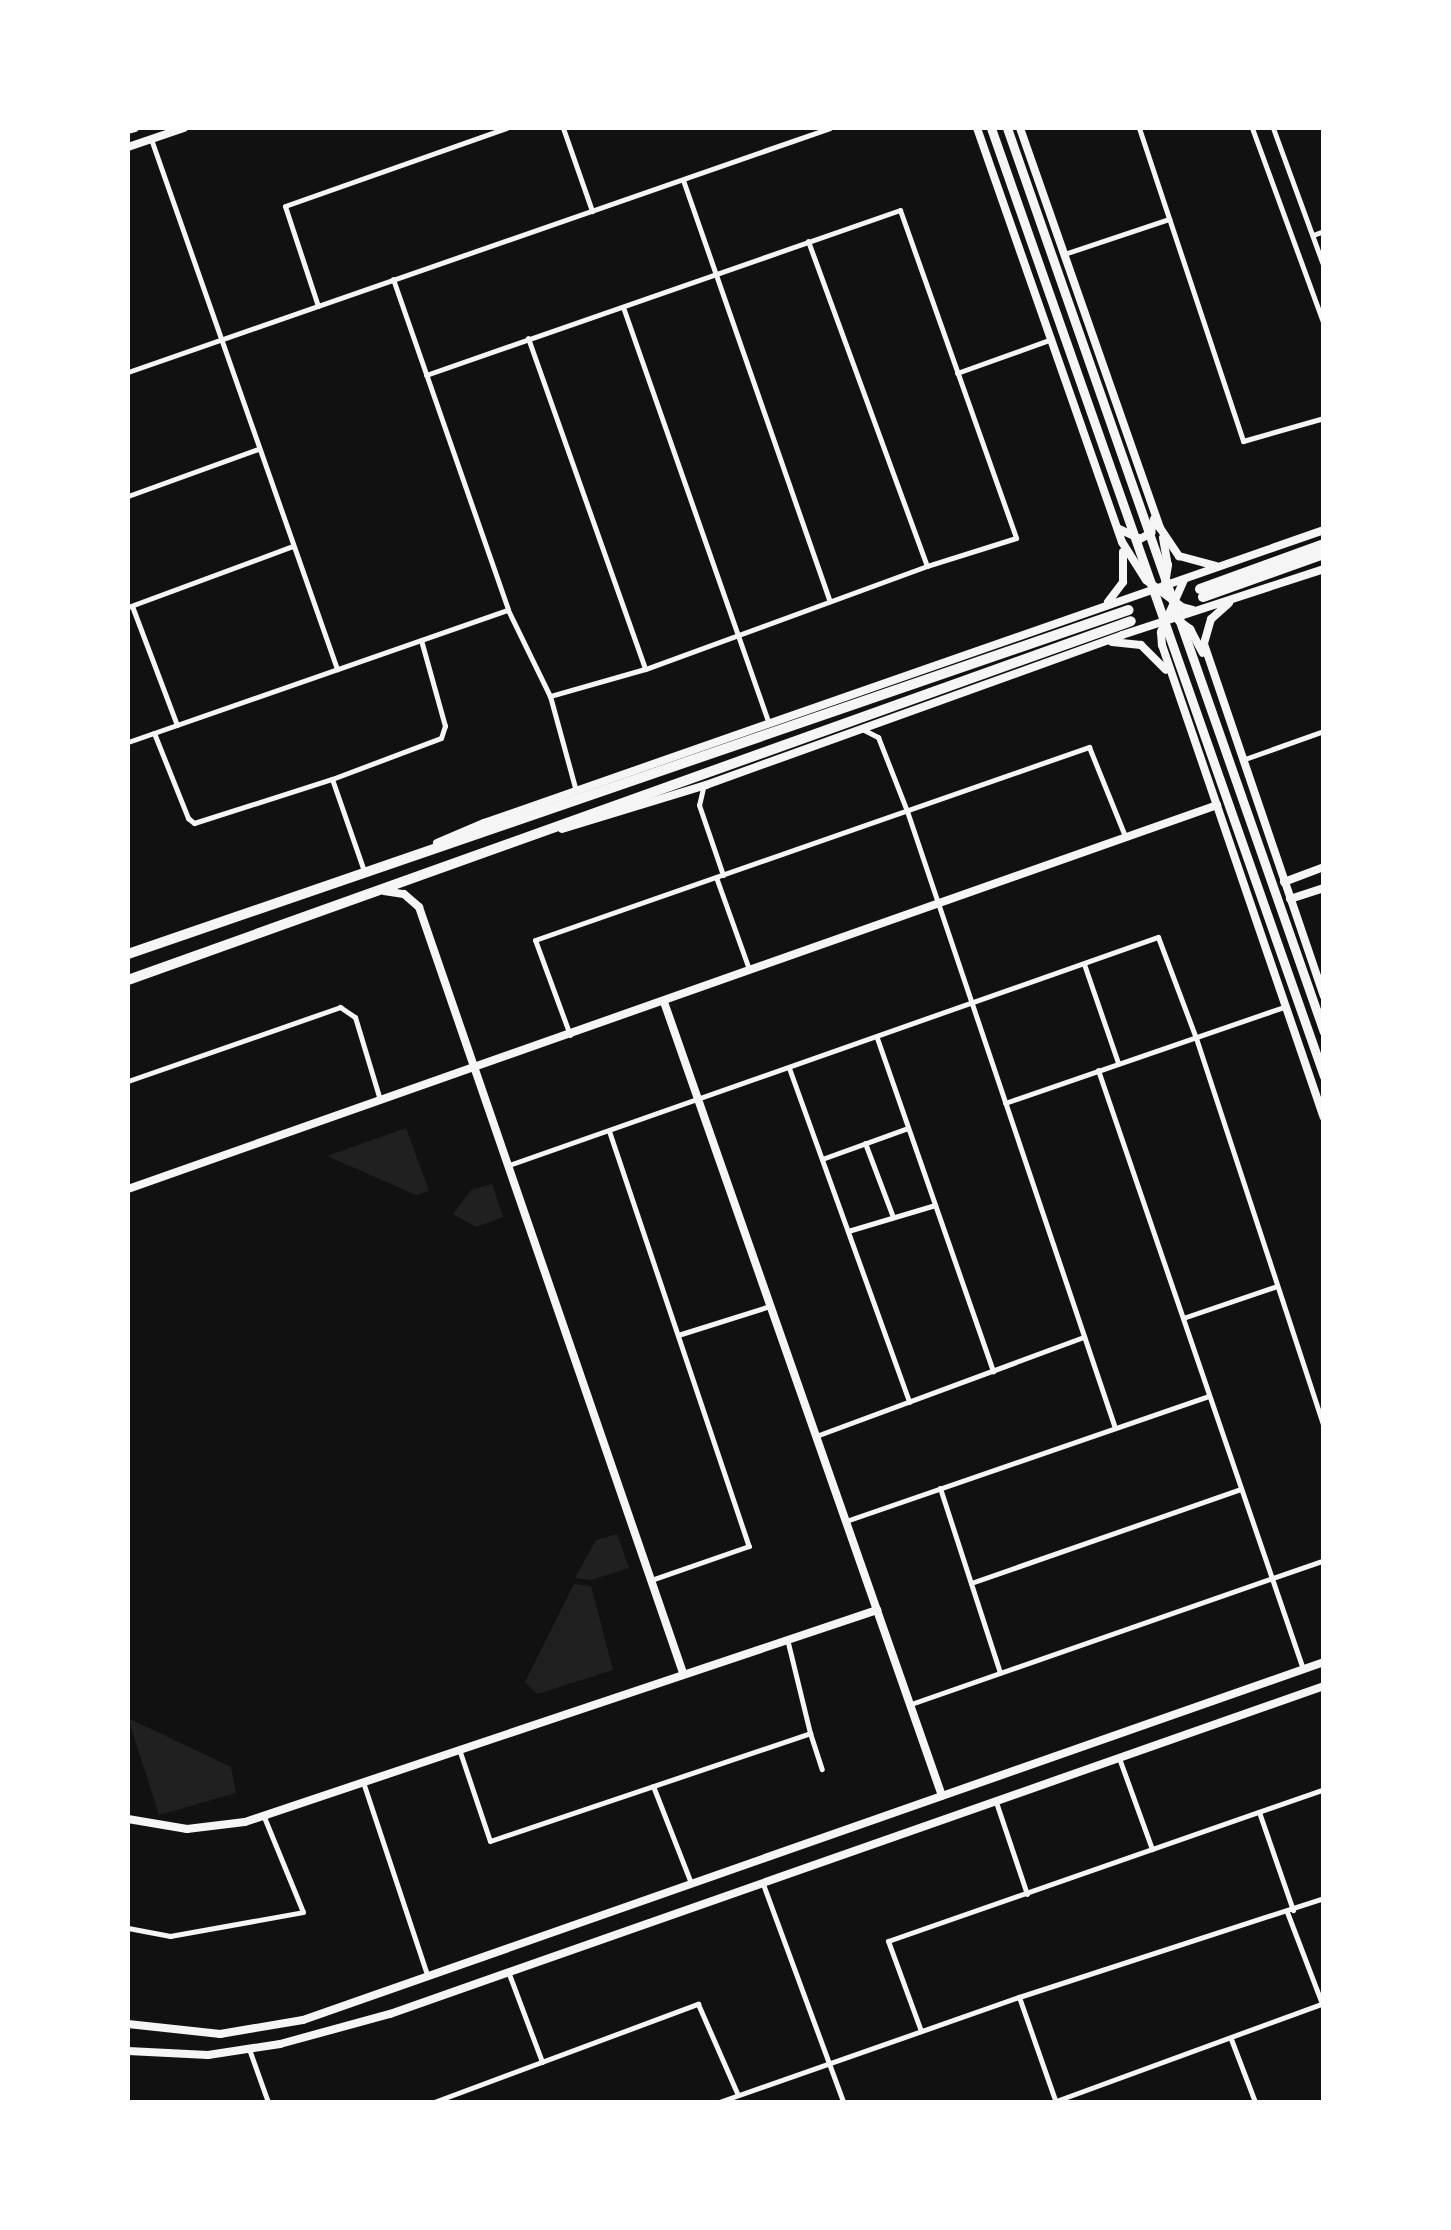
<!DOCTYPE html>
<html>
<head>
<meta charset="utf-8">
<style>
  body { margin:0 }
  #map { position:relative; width:1451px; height:2230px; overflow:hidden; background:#111; font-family:"Exo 2",sans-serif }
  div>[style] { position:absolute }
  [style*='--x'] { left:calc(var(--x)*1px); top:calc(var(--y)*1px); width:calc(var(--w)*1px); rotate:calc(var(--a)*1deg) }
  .green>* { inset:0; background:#202020 }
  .minor>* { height:5px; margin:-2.5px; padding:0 2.5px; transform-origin:2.5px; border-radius:2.5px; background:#f5f5f5 }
  .tertiary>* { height:8px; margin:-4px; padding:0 4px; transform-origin:4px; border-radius:4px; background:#f5f5f5 }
  .secondary>* { height:8px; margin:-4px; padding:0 4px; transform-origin:4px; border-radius:4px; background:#f5f5f5 }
  .primary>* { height:9px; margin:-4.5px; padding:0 4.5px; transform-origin:4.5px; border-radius:4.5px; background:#f5f5f5 }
  .motorway>* { height:10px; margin:-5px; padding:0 5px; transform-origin:5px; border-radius:5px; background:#f5f5f5 }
  span { translate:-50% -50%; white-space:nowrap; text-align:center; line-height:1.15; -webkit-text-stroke:8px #fff; paint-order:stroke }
  .frame { position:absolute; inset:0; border:130px solid #fff; pointer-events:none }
</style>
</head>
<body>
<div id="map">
  <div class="green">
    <div style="clip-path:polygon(406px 1128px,429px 1191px,416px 1195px,327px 1156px)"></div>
    <div style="clip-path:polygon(492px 1184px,503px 1217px,476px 1227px,453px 1214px,471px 1190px)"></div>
    <div style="clip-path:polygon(617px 1534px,629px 1568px,591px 1580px,575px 1578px,596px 1540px)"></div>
    <div style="clip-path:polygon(574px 1584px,591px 1586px,613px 1670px,537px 1694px,525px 1682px)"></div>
    <div style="clip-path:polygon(128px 1718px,231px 1767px,236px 1793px,159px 1815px)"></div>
  </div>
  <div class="minor">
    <div style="--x:563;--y:128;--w:88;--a:70.7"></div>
    <div style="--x:1139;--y:128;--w:330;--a:71.6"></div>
    <div style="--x:1243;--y:441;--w:84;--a:-15.9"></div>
    <div style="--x:1252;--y:128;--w:210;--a:69.9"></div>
    <div style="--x:1273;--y:128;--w:148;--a:69.9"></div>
    <div style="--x:151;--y:139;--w:562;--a:70.66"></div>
    <div style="--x:683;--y:180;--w:446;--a:70.8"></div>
    <div style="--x:1313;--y:235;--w:12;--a:-20"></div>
    <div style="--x:808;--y:241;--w:346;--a:69.9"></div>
    <div style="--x:1064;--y:254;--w:111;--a:-18.4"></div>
    <div style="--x:393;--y:279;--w:350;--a:70.8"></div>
    <div style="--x:508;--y:610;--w:96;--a:64"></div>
    <div style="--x:550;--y:696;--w:98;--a:74.7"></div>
    <div style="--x:318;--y:306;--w:105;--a:-108.3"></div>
    <div style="--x:285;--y:206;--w:235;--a:-19.4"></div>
    <div style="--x:623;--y:307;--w:441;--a:70.7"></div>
    <div style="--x:528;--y:338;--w:351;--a:70.5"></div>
    <div style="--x:128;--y:372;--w:743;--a:-19.17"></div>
    <div style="--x:957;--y:373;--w:101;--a:-19.7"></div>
    <div style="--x:426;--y:375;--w:502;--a:-19.19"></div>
    <div style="--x:900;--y:210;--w:348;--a:70.5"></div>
    <div style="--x:1016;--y:538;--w:93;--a:162.5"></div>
    <div style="--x:927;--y:566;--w:300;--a:159.9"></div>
    <div style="--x:645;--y:669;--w:99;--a:164.1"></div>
    <div style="--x:128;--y:496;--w:138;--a:-19.9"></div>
    <div style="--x:132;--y:606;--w:127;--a:69.3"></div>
    <div style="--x:128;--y:607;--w:176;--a:-20.3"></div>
    <div style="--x:864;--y:730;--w:16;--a:27"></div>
    <div style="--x:878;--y:737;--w:79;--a:68.6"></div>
    <div style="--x:907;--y:811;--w:651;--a:71.37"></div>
    <div style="--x:154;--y:733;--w:92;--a:68.2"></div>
    <div style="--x:188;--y:818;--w:8;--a:40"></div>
    <div style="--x:194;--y:823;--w:145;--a:-17.7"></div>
    <div style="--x:332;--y:779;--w:116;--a:-20.6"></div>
    <div style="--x:441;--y:738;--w:13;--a:-72"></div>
    <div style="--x:445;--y:726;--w:89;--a:-105.6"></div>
    <div style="--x:128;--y:742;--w:402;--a:-19.2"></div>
    <div style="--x:1242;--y:760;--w:87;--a:-19.5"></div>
    <div style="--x:332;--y:779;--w:97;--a:70.8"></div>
    <div style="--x:703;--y:788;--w:17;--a:103"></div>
    <div style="--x:699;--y:805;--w:74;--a:71.1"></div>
    <div style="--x:716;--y:877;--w:98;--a:70.3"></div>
    <div style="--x:1084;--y:964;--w:105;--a:71"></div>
    <div style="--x:570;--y:1035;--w:101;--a:-110.2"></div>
    <div style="--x:535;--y:940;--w:587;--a:-19.21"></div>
    <div style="--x:1089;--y:747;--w:96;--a:68"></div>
    <div style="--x:877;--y:1038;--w:353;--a:70.8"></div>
    <div style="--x:789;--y:1068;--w:355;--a:70.2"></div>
    <div style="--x:1098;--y:1070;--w:633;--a:71.11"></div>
    <div style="--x:128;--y:1081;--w:225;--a:-19.2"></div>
    <div style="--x:340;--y:1007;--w:18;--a:34"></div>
    <div style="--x:355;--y:1017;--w:87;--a:73.2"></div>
    <div style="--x:1005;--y:1103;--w:297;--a:-19"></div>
    <div style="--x:609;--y:1131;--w:438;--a:71.4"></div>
    <div style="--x:749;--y:1546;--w:104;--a:160.9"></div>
    <div style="--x:865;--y:1143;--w:79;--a:69.3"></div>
    <div style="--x:822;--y:1159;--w:91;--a:-19.8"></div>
    <div style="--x:509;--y:1165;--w:688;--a:-19.36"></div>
    <div style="--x:1158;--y:937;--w:108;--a:69.4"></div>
    <div style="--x:1196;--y:1038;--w:410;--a:71.8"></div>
    <div style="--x:848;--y:1231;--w:91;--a:-16.6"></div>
    <div style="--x:1183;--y:1318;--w:99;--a:-18.8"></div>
    <div style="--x:678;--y:1335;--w:96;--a:-17.5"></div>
    <div style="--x:816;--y:1436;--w:286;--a:-20.3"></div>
    <div style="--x:940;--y:1488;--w:194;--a:72"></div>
    <div style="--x:846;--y:1521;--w:384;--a:-19"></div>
    <div style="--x:971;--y:1583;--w:286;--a:-19.2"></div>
    <div style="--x:911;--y:1704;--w:437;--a:-19.2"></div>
    <div style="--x:810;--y:1733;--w:38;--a:72"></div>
    <div style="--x:459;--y:1749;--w:97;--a:71.4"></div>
    <div style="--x:490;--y:1841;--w:338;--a:-18.6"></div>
    <div style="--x:810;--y:1733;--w:97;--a:-103.7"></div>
    <div style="--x:1119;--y:1758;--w:97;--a:70.1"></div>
    <div style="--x:363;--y:1782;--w:202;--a:71.6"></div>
    <div style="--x:653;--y:1786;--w:104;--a:68.6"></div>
    <div style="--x:996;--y:1802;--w:97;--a:71.4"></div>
    <div style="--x:1259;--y:1812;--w:104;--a:70.9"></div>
    <div style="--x:763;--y:1884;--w:232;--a:69.8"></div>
    <div style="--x:1287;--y:1912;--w:104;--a:69.1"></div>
    <div style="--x:128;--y:1928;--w:43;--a:10.8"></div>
    <div style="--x:170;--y:1936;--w:135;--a:-10.2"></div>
    <div style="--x:303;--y:1912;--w:103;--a:-112.3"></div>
    <div style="--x:509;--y:1974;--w:94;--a:69.4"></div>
    <div style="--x:1019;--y:1997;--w:109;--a:70.7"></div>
    <div style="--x:921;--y:2031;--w:96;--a:-110.1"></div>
    <div style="--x:888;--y:1941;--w:462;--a:-19.2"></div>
    <div style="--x:1231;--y:2039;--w:67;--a:69.1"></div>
    <div style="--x:249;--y:2049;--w:56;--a:70.3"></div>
    <div style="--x:1056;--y:2101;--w:285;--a:-20.1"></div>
    <div style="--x:434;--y:2102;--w:282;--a:-20.4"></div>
    <div style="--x:698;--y:2004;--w:99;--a:66.3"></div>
    <div style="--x:719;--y:2102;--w:318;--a:-19.3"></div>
    <div style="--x:1019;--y:1997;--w:321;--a:-18"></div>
  </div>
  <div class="tertiary">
    <div style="--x:128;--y:130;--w:7;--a:-16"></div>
    <div style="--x:128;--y:147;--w:59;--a:-18.7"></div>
    <div style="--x:1284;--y:882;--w:43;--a:-20.6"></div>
    <div style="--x:384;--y:891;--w:20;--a:9"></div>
    <div style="--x:404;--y:894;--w:20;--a:41"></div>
    <div style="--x:419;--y:907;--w:810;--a:70.98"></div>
    <div style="--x:1290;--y:899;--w:36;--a:-18"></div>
    <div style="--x:664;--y:1002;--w:841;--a:70.7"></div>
    <div style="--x:128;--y:1189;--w:1155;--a:-19.42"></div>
    <div style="--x:128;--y:1819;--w:60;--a:9.6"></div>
    <div style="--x:187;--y:1829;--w:58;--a:-6.9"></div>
    <div style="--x:245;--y:1822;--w:667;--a:-18.54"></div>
    <div style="--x:128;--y:2024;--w:93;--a:6.2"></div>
    <div style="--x:220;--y:2034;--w:84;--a:-9.6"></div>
    <div style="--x:303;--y:2020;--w:1082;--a:-19.32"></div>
    <div style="--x:128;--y:2051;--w:80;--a:2.9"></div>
    <div style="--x:208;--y:2055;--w:73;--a:-8.7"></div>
    <div style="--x:280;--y:2044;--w:114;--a:-15.3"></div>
    <div style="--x:390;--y:2014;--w:990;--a:-19.35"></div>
  </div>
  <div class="secondary">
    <div style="--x:977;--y:128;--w:439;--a:70.7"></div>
    <div style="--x:1122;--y:542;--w:45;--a:57.7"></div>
    <div style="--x:1146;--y:580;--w:45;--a:36.9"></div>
    <div style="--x:1182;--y:607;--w:11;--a:15"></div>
    <div style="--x:1020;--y:128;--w:424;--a:70.7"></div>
    <div style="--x:1160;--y:528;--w:34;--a:56"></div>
    <div style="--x:1179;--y:556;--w:38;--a:15"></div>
    <div style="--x:1119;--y:529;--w:23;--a:25"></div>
    <div style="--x:1140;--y:539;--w:13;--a:-29"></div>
    <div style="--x:1151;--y:533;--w:14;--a:-78"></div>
    <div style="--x:1163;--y:538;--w:27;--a:80"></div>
    <div style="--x:1168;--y:565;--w:18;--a:99"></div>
    <div style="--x:1184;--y:580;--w:57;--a:113.9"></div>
    <div style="--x:1161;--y:632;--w:13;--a:86"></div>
    <div style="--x:1162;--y:645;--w:499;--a:71.1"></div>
    <div style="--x:1108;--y:602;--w:25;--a:-53"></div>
    <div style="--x:1123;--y:582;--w:30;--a:-90"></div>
    <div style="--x:1229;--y:603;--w:24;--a:138"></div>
    <div style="--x:1211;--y:619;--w:26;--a:106"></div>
    <div style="--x:1204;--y:644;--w:372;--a:71.2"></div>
    <div style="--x:1179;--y:621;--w:14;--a:36"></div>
    <div style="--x:1190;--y:629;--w:27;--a:62"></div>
    <div style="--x:1112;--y:642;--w:29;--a:6"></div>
    <div style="--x:1141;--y:645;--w:35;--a:45"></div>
    <div style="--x:562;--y:829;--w:151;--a:-17"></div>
    <div style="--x:706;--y:785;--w:442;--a:-19.8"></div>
    <div style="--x:1122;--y:635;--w:213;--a:-18.1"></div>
    <div style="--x:437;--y:843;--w:51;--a:-23.1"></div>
    <div style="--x:484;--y:823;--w:890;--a:-19.23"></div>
  </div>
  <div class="primary">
    <div style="--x:991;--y:128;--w:1005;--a:70.65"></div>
    <div style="--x:1007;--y:128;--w:958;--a:70.68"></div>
  </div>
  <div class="motorway">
    <div style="--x:1200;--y:589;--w:132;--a:-19.9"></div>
    <div style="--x:1203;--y:597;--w:128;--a:-19.6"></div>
    <div style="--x:128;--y:954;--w:1058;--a:-18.97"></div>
    <div style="--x:128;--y:980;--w:1065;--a:-19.69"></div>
  </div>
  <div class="frame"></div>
</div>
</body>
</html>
